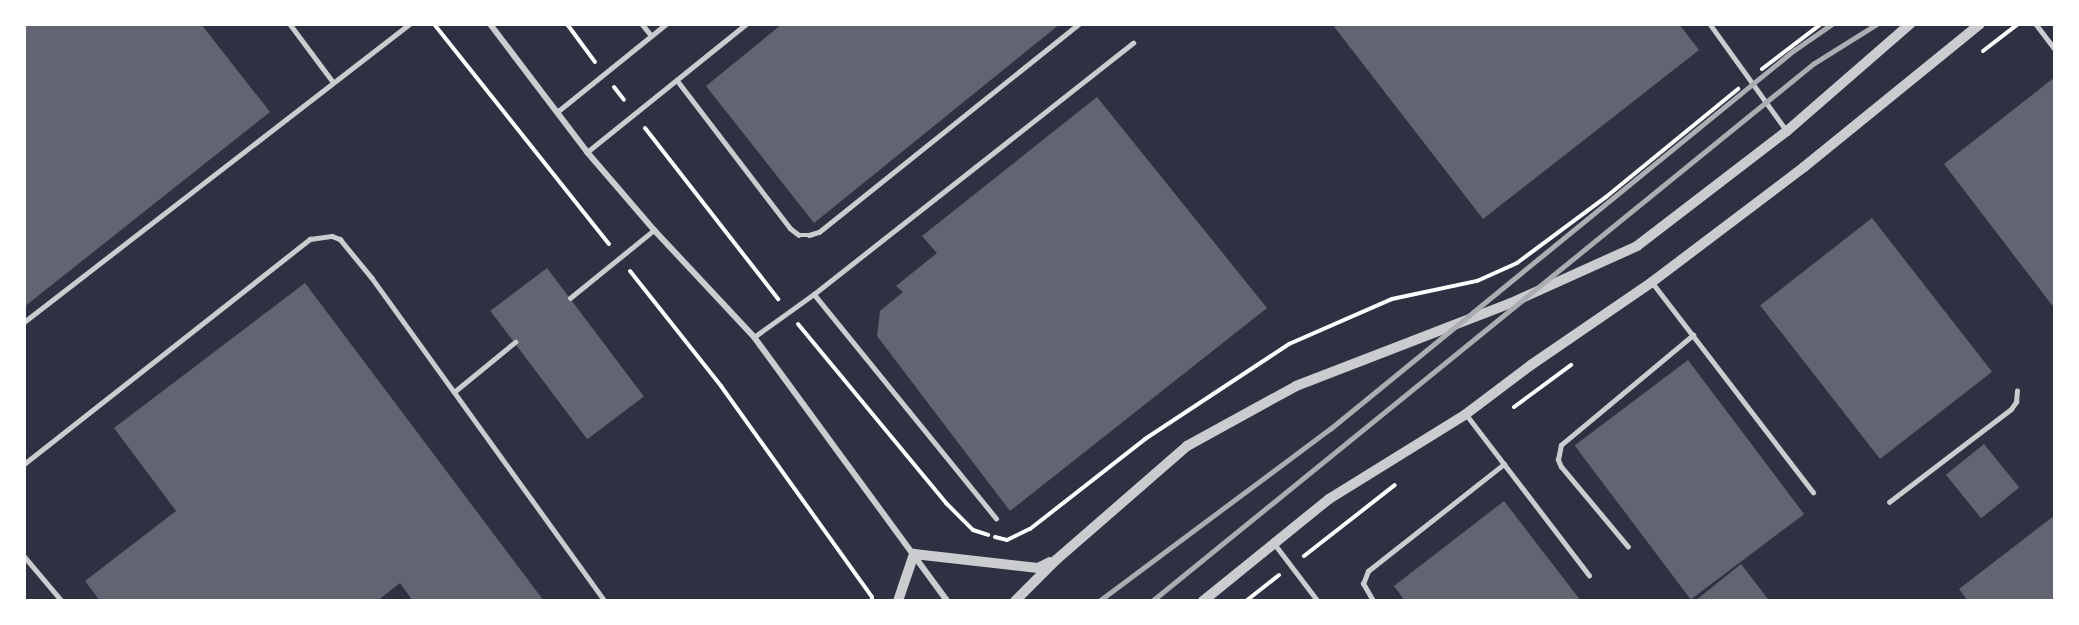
<!DOCTYPE html>
<html>
<head>
<meta charset="utf-8">
<style>
  body { margin:0 }
  #map { position:relative; width:2079px; height:625px; overflow:hidden; background:#2d3142; font-family:"Open Sans",sans-serif }
  div>[style] { position:absolute }
  [style*='--x'] { left:calc(var(--x)*1px); top:calc(var(--y)*1px); width:calc(var(--w)*1px); rotate:calc(var(--a)*1deg) }
  .building>* { inset:0; background:#626471; transform-origin:0 0 }
  .path>* { height:4px; margin:-2px; padding:0 2px; transform-origin:2px; border-radius:2px; background:#fff }
  .service>* { height:4.5px; margin:-2.25px; padding:0 2.25px; transform-origin:2.25px; border-radius:2.25px; background:#caccd0 }
  .minor>* { height:6px; margin:-3px; padding:0 3px; transform-origin:3px; border-radius:3px; background:#caccd0 }
  .tertiary>* { height:10px; margin:-5px; padding:0 5px; transform-origin:5px; border-radius:5px; background:#caccd0 }
  .rail>* { height:4.5px; margin:-2.25px; padding:0 2.25px; transform-origin:2.25px; border-radius:2.25px; background:#abadb3 }
  span { translate:-50% -50%; white-space:nowrap; text-align:center; line-height:1.15; -webkit-text-stroke:6px #fff; paint-order:stroke }
  .frame { position:absolute; inset:0; border:26px solid #fff; pointer-events:none }
</style>
</head>
<body>
<div id="map">
  <div class="building">
    <div style="clip-path:polygon(24px 24px,201px 24px,270px 112px,24px 307px)"></div>
    <div style="clip-path:polygon(782px 24px,1060px 24px,814px 223px,706px 86px)"></div>
    <div style="clip-path:polygon(1332px 24px,1679px 24px,1699px 50px,1483px 219px)"></div>
    <div style="clip-path:polygon(2055px 77px,2055px 309px,1944px 164px)"></div>
    <div style="clip-path:polygon(1097px 97px,1267px 308px,1010px 511px,877px 336px,880px 311px,903px 292px,896px 286px,937px 253px,922px 236px)"></div>
    <div style="left:1872px;top:218px;width:195px;height:142px;rotate:52deg"></div>
    <div style="left:547px;top:268px;width:161px;height:71px;rotate:53deg"></div>
    <div style="clip-path:polygon(305px 283px,544px 601px,413px 601px,400px 583px,377px 601px,100px 601px,85px 581px,176px 511px,114px 428px)"></div>
    <div style="left:1688px;top:360px;width:193px;height:142px;rotate:53deg"></div>
    <div style="left:1984px;top:444px;width:56px;height:49px;rotate:51deg"></div>
    <div style="clip-path:polygon(1504px 501px,1581px 601px,1405px 601px,1394px 586px)"></div>
    <div style="clip-path:polygon(2055px 515px,2055px 601px,1968px 601px,1959px 589px)"></div>
    <div style="clip-path:polygon(1741px 564px,1768px 599px,1765px 601px,1695px 601px)"></div>
  </div>
  <div class="path">
    <div style="--x:434;--y:24;--w:281;--a:51.5"></div>
    <div style="--x:567;--y:24;--w:47;--a:53.6"></div>
    <div style="--x:1983;--y:51;--w:44;--a:-37.6"></div>
    <div style="--x:1762;--y:69;--w:74;--a:-37.3"></div>
    <div style="--x:614;--y:87;--w:16;--a:52"></div>
    <div style="--x:645;--y:128;--w:217;--a:52.1"></div>
    <div style="--x:630;--y:271;--w:147;--a:51.6"></div>
    <div style="--x:721;--y:386;--w:259;--a:54.4"></div>
    <div style="--x:872;--y:597;--w:4;--a:90"></div>
    <div style="--x:798;--y:324;--w:232;--a:50.4"></div>
    <div style="--x:946;--y:503;--w:38;--a:45"></div>
    <div style="--x:973;--y:530;--w:16;--a:18"></div>
    <div style="--x:1514;--y:407;--w:71;--a:-36.4"></div>
    <div style="--x:995;--y:537;--w:12;--a:14"></div>
    <div style="--x:1007;--y:540;--w:25;--a:-26"></div>
    <div style="--x:1030;--y:529;--w:146;--a:-38"></div>
    <div style="--x:1145;--y:439;--w:173;--a:-33.4"></div>
    <div style="--x:1289;--y:344;--w:112;--a:-23.6"></div>
    <div style="--x:1392;--y:299;--w:87;--a:-12"></div>
    <div style="--x:1477;--y:281;--w:44;--a:-24.2"></div>
    <div style="--x:1517;--y:263;--w:111;--a:-36.6"></div>
    <div style="--x:1606;--y:197;--w:171;--a:-39.3"></div>
    <div style="--x:1304;--y:556;--w:115;--a:-38"></div>
    <div style="--x:1246;--y:601;--w:42;--a:-38.2"></div>
  </div>
  <div class="service">
    <div style="--x:290;--y:24;--w:72;--a:53.4"></div>
    <div style="--x:642;--y:24;--w:14;--a:51"></div>
    <div style="--x:1710;--y:24;--w:132;--a:54.3"></div>
    <div style="--x:2036;--y:24;--w:31;--a:53"></div>
    <div style="--x:677;--y:80;--w:186;--a:52.6"></div>
    <div style="--x:790;--y:228;--w:11;--a:38"></div>
    <div style="--x:799;--y:235;--w:10;--a:0"></div>
    <div style="--x:809;--y:235;--w:10;--a:-17"></div>
    <div style="--x:819;--y:232;--w:333;--a:-38.7"></div>
    <div style="--x:557;--y:112;--w:140;--a:-38.9"></div>
    <div style="--x:587;--y:152;--w:204;--a:-38.8"></div>
    <div style="--x:1652;--y:282;--w:265;--a:52.5"></div>
    <div style="--x:814;--y:294;--w:289;--a:50.9"></div>
    <div style="--x:570;--y:298;--w:108;--a:-39"></div>
    <div style="--x:24;--y:322;--w:487;--a:-37.7"></div>
    <div style="--x:754;--y:337;--w:74;--a:-35.6"></div>
    <div style="--x:814;--y:294;--w:406;--a:-38.2"></div>
    <div style="--x:454;--y:392;--w:79;--a:-39.3"></div>
    <div style="--x:1466;--y:414;--w:203;--a:52.6"></div>
    <div style="--x:24;--y:464;--w:364;--a:-38.2"></div>
    <div style="--x:310;--y:239;--w:22;--a:-8"></div>
    <div style="--x:332;--y:236;--w:9;--a:21"></div>
    <div style="--x:340;--y:239;--w:50;--a:50.6"></div>
    <div style="--x:372;--y:278;--w:398;--a:54.2"></div>
    <div style="--x:1889;--y:502;--w:153;--a:-37.3"></div>
    <div style="--x:2011;--y:409;--w:9;--a:-54"></div>
    <div style="--x:2016;--y:402;--w:11;--a:-85"></div>
    <div style="--x:1274;--y:543;--w:73;--a:52.8"></div>
    <div style="--x:1628;--y:547;--w:104;--a:-129.9"></div>
    <div style="--x:1561;--y:467;--w:8;--a:-113"></div>
    <div style="--x:1558;--y:460;--w:15;--a:-79"></div>
    <div style="--x:1561;--y:445;--w:172;--a:-39.8"></div>
    <div style="--x:24;--y:556;--w:59;--a:49.8"></div>
    <div style="--x:1373;--y:601;--w:20;--a:-120"></div>
    <div style="--x:1363;--y:584;--w:14;--a:-69"></div>
    <div style="--x:1368;--y:571;--w:173;--a:-38.2"></div>
  </div>
  <div class="minor">
    <div style="--x:490;--y:24;--w:161;--a:52.8"></div>
    <div style="--x:587;--y:152;--w:103;--a:49.3"></div>
    <div style="--x:654;--y:230;--w:146;--a:46.9"></div>
    <div style="--x:754;--y:337;--w:327;--a:53.8"></div>
  </div>
  <div class="tertiary">
    <div style="--x:898;--y:601;--w:50;--a:-71.2"></div>
    <div style="--x:914;--y:554;--w:125;--a:6.4"></div>
    <div style="--x:1038;--y:568;--w:13;--a:-27"></div>
    <div style="--x:1015;--y:601;--w:58;--a:-45"></div>
    <div style="--x:1056;--y:560;--w:174;--a:-41"></div>
    <div style="--x:1187;--y:446;--w:124;--a:-28.8"></div>
    <div style="--x:1296;--y:386;--w:230;--a:-21.1"></div>
    <div style="--x:1511;--y:303;--w:138;--a:-24.3"></div>
    <div style="--x:1637;--y:246;--w:189;--a:-37.5"></div>
    <div style="--x:1787;--y:131;--w:163;--a:-41"></div>
    <div style="--x:1203;--y:601;--w:162;--a:-39"></div>
    <div style="--x:1329;--y:499;--w:161;--a:-31.8"></div>
    <div style="--x:1466;--y:414;--w:81;--a:-37"></div>
    <div style="--x:1531;--y:365;--w:147;--a:-34.4"></div>
    <div style="--x:1652;--y:282;--w:191;--a:-37.1"></div>
    <div style="--x:1804;--y:167;--w:227;--a:-39.1"></div>
  </div>
  <div class="rail">
    <div style="--x:1099;--y:601;--w:288;--a:-36.7"></div>
    <div style="--x:1330;--y:429;--w:598;--a:-39.23"></div>
    <div style="--x:1793;--y:51;--w:47;--a:-34.7"></div>
    <div style="--x:1152;--y:601;--w:852;--a:-39.09"></div>
    <div style="--x:1813;--y:64;--w:75;--a:-32"></div>
  </div>
  <div class="frame"></div>
</div>
</body>
</html>
